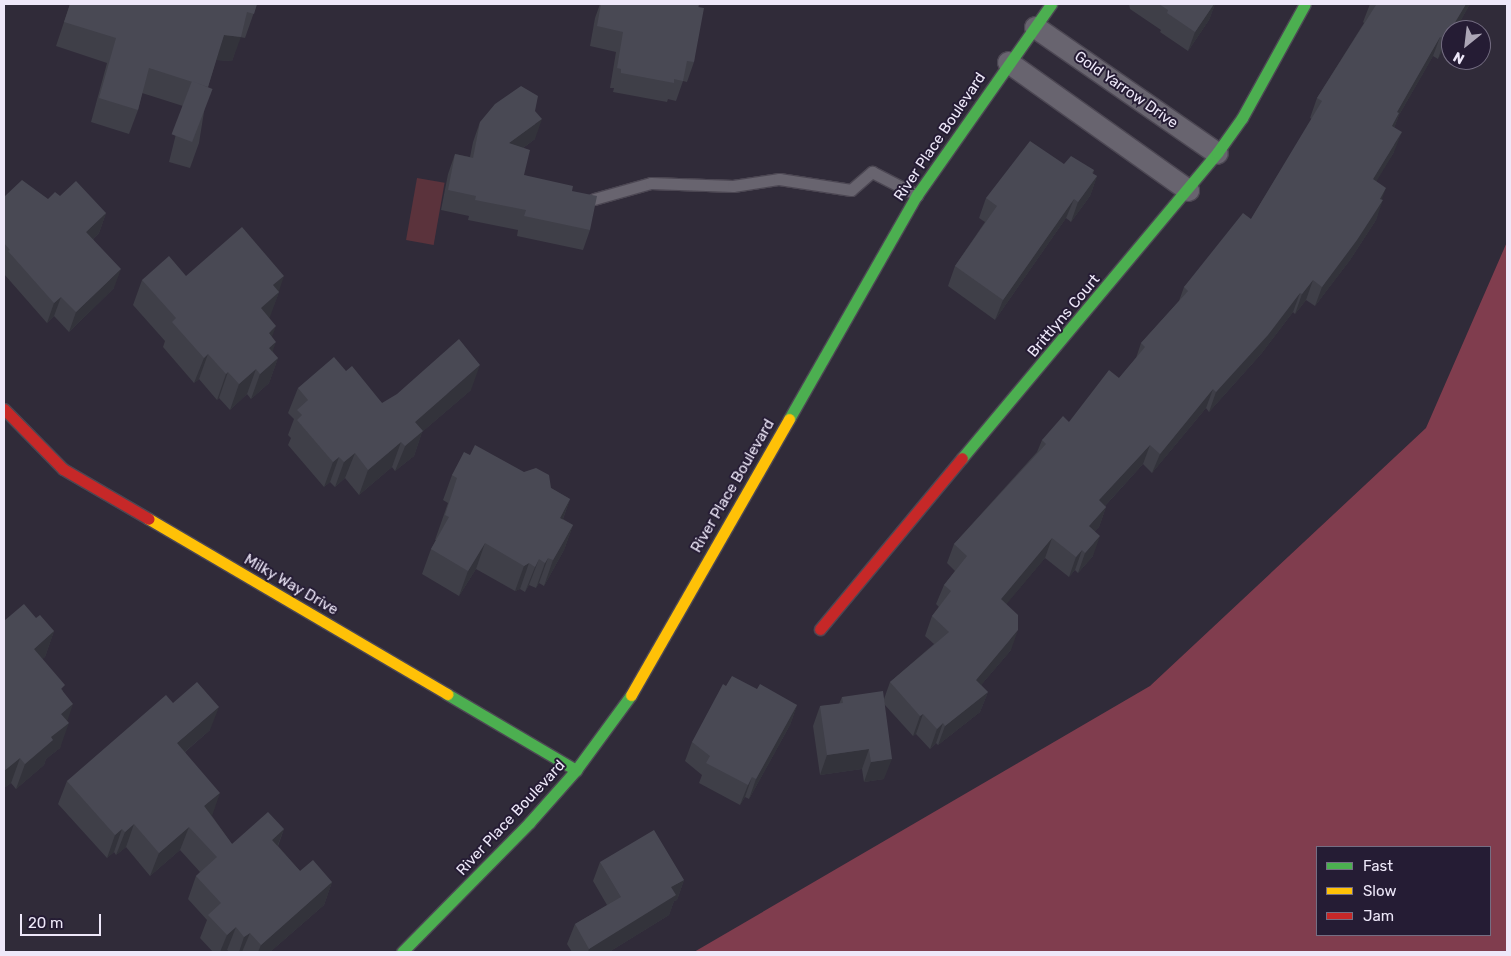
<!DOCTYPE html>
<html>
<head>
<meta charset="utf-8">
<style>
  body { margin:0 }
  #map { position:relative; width:1511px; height:956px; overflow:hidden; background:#302b39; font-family:Rubik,sans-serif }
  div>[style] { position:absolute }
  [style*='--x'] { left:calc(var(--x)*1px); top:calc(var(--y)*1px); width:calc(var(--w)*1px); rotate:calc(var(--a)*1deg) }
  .green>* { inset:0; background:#5b333c; transform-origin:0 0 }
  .forest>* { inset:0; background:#803d4e }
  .roads { filter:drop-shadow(1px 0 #4c4753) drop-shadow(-1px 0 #4c4753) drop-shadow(0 1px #4c4753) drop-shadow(0 -1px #4c4753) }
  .lane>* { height:11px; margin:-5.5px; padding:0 5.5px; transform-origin:5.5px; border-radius:5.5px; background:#68646f }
  .street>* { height:21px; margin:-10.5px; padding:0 10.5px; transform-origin:10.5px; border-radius:10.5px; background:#68646f }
  .fast>* { height:11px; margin:-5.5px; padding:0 5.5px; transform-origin:5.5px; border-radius:5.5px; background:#4caf50 }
  .slow>* { height:11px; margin:-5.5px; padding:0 5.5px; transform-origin:5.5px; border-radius:5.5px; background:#ffc107 }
  .jam>* { height:11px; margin:-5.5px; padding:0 5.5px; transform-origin:5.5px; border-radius:5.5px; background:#c62828 }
  .wall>* { inset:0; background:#3f3f48 }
  .shaded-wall>* { inset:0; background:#33333b }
  .building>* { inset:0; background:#494954; transform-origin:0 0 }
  span { translate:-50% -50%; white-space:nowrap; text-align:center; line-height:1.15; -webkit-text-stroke:4px #251c34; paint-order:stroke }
  .street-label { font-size:15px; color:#eee8f9 }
  .frame { position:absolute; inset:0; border:5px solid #eee8f9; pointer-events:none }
  .legend { position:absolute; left:1316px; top:846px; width:175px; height:90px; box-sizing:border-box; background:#251c34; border:1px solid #756e83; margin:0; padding:6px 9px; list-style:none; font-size:15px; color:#eee8f9 }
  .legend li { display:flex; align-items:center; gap:10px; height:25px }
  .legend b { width:25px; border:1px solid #756e83 }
  .north { position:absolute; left:1441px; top:20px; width:50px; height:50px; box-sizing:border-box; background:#251c34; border:1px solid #756e83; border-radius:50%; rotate:209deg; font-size:14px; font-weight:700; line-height:20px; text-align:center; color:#eee8f9 }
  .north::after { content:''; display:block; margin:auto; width:18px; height:22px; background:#aca6b6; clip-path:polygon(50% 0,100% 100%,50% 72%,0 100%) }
  .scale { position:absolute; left:20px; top:914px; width:81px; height:22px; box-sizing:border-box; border:2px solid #eee8f9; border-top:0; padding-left:6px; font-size:15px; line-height:18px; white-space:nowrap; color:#eee8f9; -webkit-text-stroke:4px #251c34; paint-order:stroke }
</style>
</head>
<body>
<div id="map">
  <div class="green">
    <div style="left:417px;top:178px;width:28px;height:63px;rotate:10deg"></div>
  </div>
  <div class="forest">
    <div style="clip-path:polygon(evenodd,1507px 242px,1507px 952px,694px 952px,1150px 686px,1426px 428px,1507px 242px,1317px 847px,1490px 847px,1490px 935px,1317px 935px,1317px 847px)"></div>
  </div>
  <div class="roads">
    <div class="lane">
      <div style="--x:594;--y:199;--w:59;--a:-15.7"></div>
      <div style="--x:651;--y:183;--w:82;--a:2.1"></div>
      <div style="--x:733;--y:186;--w:47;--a:-8.7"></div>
      <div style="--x:779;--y:179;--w:73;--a:8.7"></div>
      <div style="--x:851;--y:190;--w:28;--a:-41"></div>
      <div style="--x:872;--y:172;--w:51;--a:27.1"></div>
    </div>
    <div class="street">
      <div style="--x:1035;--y:27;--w:221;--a:34.7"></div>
      <div style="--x:1008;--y:62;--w:221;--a:35.4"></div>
    </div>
    <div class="fast">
      <div style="--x:789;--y:419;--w:258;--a:-60.3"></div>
      <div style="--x:917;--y:195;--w:233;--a:-54.9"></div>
      <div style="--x:962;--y:458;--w:398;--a:-50.1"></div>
      <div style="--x:1217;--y:153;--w:43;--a:-54.5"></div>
      <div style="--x:1242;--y:118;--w:130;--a:-61.1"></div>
      <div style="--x:447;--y:694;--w:150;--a:30.5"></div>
      <div style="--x:402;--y:952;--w:181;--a:-45.4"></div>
      <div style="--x:529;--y:823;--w:71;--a:-48.4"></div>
      <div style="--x:576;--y:770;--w:93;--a:-53.7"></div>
    </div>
    <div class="slow">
      <div style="--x:149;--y:519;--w:346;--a:30.4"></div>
      <div style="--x:631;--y:695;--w:318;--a:-60.2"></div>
    </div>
    <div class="jam">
      <div style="--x:4;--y:409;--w:84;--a:45.5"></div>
      <div style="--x:63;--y:469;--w:99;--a:30.2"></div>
      <div style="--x:820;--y:629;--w:222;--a:-50.3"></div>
    </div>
  </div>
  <div class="wall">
    <div style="clip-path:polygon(70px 4px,125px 4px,128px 5px,128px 4px,257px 4px,245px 38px,240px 37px,232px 61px,216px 60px,208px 87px,199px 143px,190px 168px,169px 162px,183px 106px,142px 93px,138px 110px,129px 134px,91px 122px,107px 63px,56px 46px)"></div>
    <div style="clip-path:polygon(600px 4px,699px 4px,694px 62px,687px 82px,683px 81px,676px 101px,668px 99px,667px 102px,613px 92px,614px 88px,610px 88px,616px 52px,590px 46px,595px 18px)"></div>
    <div style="clip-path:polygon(1129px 4px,1215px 4px,1209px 20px,1188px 51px,1160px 32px,1161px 30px,1130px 9px)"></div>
    <div style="clip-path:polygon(1370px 4px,1470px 4px,1455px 30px,1451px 30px,1438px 59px,1433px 56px,1399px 115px,1394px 128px,1394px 152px,1376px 181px,1382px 200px,1376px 220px,1350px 260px,1315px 306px,1306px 300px,1295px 314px,1293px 312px,1261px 354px,1209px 412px,1206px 408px,1152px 473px,1143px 464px,1105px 506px,1106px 507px,1099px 527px,1095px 531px,1093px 556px,1078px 573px,1075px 570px,1069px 577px,1045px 558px,1006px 604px,1011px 650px,981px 685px,988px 692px,980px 712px,938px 745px,936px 743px,930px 749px,916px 734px,913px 736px,884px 704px,884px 779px,864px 782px,862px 769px,820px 775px,813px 726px,820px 706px,839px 704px,842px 697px,884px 699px,890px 682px,934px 644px,925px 636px,932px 616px,939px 607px,936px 604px,944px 585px,955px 571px,947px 563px,954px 544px,1037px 452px,1042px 440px,1069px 422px,1119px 378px,1136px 358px,1141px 343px,1179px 301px,1184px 287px,1251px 219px,1312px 119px,1310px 118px,1317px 98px,1364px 23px,1363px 22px)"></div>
    <div style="clip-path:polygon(535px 111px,535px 139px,523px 148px,524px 175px,572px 191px,590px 230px,583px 250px,517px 236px,518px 230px,468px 220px,469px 216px,441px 210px,448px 174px,455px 154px,470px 157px,473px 142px,480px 122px)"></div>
    <div style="clip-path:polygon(1064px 164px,1094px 170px,1093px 174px,1097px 176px,1090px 196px,1071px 222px,1066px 218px,995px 320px,948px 286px,955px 266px,985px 222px,979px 218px,986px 198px)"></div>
    <div style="clip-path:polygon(60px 196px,106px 213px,99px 233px,93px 239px,114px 288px,69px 332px,54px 316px,47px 323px,4px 274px,4px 197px,48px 199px)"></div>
    <div style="clip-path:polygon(186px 276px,279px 291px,279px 292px,269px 318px,272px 337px,273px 352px,278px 358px,269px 383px,251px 399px,247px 394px,230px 410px,219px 398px,217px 400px,199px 379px,194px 383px,163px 347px,165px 341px,133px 305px,142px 280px)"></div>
    <div style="clip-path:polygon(346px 371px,382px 403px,471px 390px,422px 432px,414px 456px,395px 471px,392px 467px,359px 495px,345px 478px,335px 487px,330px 482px,324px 487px,288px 445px,291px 438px,288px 435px,294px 419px,288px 413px,298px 388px)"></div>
    <div style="clip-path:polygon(470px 455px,551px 488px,570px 499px,563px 519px,573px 525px,564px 550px,544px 586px,539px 583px,536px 588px,529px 585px,525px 592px,520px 589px,515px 591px,476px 569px,459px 596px,422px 574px,431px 549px,436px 540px,435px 540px,448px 503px,443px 500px,452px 475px)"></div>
    <div style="clip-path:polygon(36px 618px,54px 631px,45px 657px,42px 659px,63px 691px,67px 721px,60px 748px,46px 759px,44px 765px,16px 789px,11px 783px,4px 788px,4px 621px)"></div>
    <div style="clip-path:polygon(757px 689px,797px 705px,790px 725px,749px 799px,745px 797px,740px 805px,699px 783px,702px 775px,685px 761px,692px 742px)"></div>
    <div style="clip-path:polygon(173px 703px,210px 730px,185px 752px,212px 816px,232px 844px,284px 829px,278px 846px,300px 871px,332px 882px,324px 905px,270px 952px,229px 952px,227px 950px,225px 952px,213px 952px,200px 938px,207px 920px,188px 899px,196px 876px,200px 872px,180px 850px,150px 876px,126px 847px,116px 855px,114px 852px,107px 858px,58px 804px,67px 781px)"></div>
    <div style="clip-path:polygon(600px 862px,684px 880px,677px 900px,674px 901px,669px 915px,609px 952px,572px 952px,567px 944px,575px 924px,607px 905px,593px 881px)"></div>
  </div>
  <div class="shaded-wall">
    <div style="clip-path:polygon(1214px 4px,1215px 4px,1209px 20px,1188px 51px,1195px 32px)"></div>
    <div style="clip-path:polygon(1466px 4px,1470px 4px,1455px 30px,1451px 30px,1451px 37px,1438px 59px,1445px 39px)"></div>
    <div style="clip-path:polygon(224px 35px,241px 37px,232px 61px,215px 60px)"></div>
    <div style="clip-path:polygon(1440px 37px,1433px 56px,1399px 115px,1392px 133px,1384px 146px,1397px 112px)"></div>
    <div style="clip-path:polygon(542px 119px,535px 139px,502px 163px,509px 143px)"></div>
    <div style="clip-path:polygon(1402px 132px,1394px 152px,1366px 199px,1373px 179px)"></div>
    <div style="clip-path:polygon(1097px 176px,1090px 196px,1071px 222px,1078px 202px)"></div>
    <div style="clip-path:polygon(1386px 188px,1380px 205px,1383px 200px,1376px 220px,1350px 260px,1315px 306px,1322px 287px)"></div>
    <div style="clip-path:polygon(1074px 199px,1066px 218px,995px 320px,1003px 300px)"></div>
    <div style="clip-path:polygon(106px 213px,99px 233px,79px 252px,86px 232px)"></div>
    <div style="clip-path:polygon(121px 269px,114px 288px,69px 332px,76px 312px)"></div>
    <div style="clip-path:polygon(284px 276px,278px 294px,279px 292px,270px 317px,252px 334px,261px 308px,273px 285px)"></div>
    <div style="clip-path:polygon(1313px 280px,1306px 300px,1295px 314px,1302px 294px)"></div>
    <div style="clip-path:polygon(1300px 293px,1293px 312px,1261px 354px,1209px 412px,1216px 392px)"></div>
    <div style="clip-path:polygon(61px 297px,54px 316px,47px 323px,54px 303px)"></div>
    <div style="clip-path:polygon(276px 326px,267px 351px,269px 333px)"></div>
    <div style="clip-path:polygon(276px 342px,267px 367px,269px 348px)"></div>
    <div style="clip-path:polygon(208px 354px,199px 379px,194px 383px,204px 358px)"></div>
    <div style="clip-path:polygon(278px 358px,269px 383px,251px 399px,260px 374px)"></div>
    <div style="clip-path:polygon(480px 365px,471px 390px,422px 432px,414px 456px,395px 471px,415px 422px)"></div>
    <div style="clip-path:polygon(256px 369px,247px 394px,230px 410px,239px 384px)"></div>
    <div style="clip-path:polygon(228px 372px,219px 398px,217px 400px,226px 374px)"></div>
    <div style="clip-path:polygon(1213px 389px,1206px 408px,1152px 473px,1160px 454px)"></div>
    <div style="clip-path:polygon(401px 442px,392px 467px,359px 495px,368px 470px)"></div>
    <div style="clip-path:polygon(1150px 445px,1143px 464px,1092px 520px,1099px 500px)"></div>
    <div style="clip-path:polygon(355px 453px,345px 478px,335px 487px,344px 462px)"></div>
    <div style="clip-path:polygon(339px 457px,330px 482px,324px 487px,333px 462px)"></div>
    <div style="clip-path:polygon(570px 499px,561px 524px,560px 518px)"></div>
    <div style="clip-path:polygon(1106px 507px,1099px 527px,1082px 545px,1089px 526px)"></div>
    <div style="clip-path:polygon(573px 525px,564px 550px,544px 586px,553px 560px)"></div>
    <div style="clip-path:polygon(1100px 536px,1093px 556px,1078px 573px,1085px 553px)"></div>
    <div style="clip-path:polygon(1052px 538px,1045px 558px,994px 619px,1001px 599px)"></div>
    <div style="clip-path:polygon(485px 543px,476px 569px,459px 596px,468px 571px)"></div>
    <div style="clip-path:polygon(1082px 550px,1075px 570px,1069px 577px,1076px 557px)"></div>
    <div style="clip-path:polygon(548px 558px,539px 583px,536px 588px,545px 563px)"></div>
    <div style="clip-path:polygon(539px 559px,529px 585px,525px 592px,535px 567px)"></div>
    <div style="clip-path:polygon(529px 563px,520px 589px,515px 591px,524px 566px)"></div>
    <div style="clip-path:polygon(1018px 630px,1011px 650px,969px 699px,976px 680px)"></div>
    <div style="clip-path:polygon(54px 631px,45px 657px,25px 674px,34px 649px)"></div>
    <div style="clip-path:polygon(988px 692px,980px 712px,938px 745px,945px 726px)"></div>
    <div style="clip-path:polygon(73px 704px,66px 725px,69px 723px,60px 748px,46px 759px,44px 765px,16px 789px,25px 764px,61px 714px)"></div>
    <div style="clip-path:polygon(797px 705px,790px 725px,749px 799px,756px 779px)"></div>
    <div style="clip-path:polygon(219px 707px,210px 730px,168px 766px,177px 743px)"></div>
    <div style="clip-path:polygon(923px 714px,916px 734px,913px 736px,920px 716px)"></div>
    <div style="clip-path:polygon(943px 723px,936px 743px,930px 749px,937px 729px)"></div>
    <div style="clip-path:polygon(869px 749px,862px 769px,820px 775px,827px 755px)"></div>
    <div style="clip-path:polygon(20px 758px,11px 783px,4px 788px,4px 771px)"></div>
    <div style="clip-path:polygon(892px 759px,884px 779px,864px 782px,871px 762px)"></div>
    <div style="clip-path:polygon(752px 777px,745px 797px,740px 805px,748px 785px)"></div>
    <div style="clip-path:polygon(220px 793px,212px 816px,204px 806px)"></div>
    <div style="clip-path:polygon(134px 824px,126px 847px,116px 855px,125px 832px)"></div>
    <div style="clip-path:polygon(189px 827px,180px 850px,150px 876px,159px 853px)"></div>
    <div style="clip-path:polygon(122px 829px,114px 852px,107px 858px,115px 835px)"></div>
    <div style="clip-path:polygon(284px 829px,275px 852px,272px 840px)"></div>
    <div style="clip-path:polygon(684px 880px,677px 900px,674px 901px,669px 915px,609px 952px,588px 952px,589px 949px,671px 887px)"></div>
    <div style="clip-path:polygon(332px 882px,324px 905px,270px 952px,258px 952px,261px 945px)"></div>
    <div style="clip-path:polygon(236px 927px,227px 950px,225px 952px,220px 952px,227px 935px)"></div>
    <div style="clip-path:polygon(250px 933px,242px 952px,239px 952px,244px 937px)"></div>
  </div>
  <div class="building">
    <div style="clip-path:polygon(70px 4px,125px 4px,130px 5px,130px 4px,257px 4px,254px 14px,247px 12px,241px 37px,224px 35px,208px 87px,149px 68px,138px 110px,99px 98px,116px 38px,64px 22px)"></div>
    <div style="clip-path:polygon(601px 4px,699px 4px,698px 7px,704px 8px,694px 62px,687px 61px,683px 81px,674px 79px,674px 83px,621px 73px,621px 69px,617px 68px,623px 32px,597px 26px)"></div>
    <div style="clip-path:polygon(1159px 4px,1214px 4px,1195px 32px,1167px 13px,1168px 10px)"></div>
    <div style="clip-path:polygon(1373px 4px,1466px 4px,1445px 39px,1440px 37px,1397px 112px,1399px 113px,1392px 126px,1402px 132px,1373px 179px,1386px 188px,1380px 199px,1383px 200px,1357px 240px,1322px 287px,1313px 280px,1302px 294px,1300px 293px,1268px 335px,1216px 392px,1213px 389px,1160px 454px,1150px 445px,1099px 500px,1106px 507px,1089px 526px,1100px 536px,1085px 553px,1082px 550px,1076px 557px,1052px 538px,1001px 599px,1018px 615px,1018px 630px,976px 680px,988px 692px,945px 726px,943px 723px,937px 729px,923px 714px,920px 716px,890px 682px,949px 632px,932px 616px,951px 591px,944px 585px,967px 556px,954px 544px,1046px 444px,1042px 440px,1063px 416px,1069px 422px,1109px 370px,1119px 378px,1145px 347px,1141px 343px,1188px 291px,1184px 287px,1243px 213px,1251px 219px,1322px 101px,1317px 98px,1376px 5px)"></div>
    <div style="left:192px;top:81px;width:22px;height:57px;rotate:21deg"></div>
    <div style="clip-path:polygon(521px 86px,538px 96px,535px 111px,542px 119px,509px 143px,530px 150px,524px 175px,573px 186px,572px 191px,597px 196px,590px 230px,524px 216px,526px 210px,475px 200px,476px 196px,448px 190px,455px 154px,473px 158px,480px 122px,495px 104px)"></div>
    <div style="clip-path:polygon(1030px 141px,1064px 164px,1071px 156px,1094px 170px,1092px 173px,1097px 176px,1078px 202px,1074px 199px,1003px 300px,955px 266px,997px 206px,986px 198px)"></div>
    <div style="clip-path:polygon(22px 180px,48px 199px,55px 192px,60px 196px,76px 181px,106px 213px,86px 232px,121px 269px,76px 312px,61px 297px,54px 303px,8px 251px,10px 250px,4px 243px,4px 238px,5px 236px,4px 235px,4px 197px)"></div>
    <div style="clip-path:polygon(242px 227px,284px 276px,273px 285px,279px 292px,261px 308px,276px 326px,269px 333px,276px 342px,269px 348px,278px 358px,260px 374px,256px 369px,239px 384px,228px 372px,226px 374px,208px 354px,204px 358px,172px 322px,176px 318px,142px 280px,169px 256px,186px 276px)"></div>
    <div style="clip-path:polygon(459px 339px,480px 365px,415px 422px,423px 431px,405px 446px,401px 442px,368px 470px,355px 453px,344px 462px,339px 457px,333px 462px,297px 420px,302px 415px,297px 410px,308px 400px,298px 388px,334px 357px,346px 371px,352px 366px,382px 403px,397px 394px)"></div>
    <div style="clip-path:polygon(475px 445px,524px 472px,536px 468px,549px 475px,551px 488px,570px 499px,560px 518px,573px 525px,553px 560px,548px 558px,545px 563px,539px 559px,535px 567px,529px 563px,524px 566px,485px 543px,468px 571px,431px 549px,449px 517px,445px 515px,457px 478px,452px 475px,464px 452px,470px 455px)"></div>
    <div style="clip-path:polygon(24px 604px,36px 618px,40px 615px,54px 631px,34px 649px,65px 685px,61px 689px,73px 704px,61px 714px,69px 723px,51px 737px,53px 740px,25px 764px,20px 758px,4px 771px,4px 621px)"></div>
    <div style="clip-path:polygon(732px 676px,757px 689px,760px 684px,797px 705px,756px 779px,752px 777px,748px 785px,706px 763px,710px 756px,692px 742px,723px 684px,726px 686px)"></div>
    <div style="clip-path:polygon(197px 682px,219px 707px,177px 743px,220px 793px,204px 806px,232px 844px,268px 812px,284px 829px,272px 840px,300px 871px,313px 860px,332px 882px,261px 945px,250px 933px,244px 937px,236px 927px,227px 935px,208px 915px,221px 903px,196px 876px,217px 857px,189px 827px,159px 853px,134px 824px,125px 832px,122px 829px,115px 835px,67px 781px,166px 695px,173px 703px)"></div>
    <div style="clip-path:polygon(883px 691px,892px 759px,871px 762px,869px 749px,827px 755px,820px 706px,843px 703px,842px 697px)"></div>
    <div style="clip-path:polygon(654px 830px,684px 880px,671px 887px,676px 895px,589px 949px,575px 924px,621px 897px,600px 862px)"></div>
  </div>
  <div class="street-label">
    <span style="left:1126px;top:90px;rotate:35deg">Gold Yarrow Drive</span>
    <span style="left:940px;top:137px;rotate:-56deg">River Place Boulevard</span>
    <span style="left:1064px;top:316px;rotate:-50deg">Brittlyns Court</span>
    <span style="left:733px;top:486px;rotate:-60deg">River Place Boulevard</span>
    <span style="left:291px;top:585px;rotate:30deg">Milky Way Drive</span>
    <span style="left:511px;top:818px;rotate:-47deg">River Place Boulevard</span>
  </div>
  <div class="frame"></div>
  <ul class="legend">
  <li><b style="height:6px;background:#4caf50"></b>Fast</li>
  <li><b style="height:6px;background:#ffc107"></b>Slow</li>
  <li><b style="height:6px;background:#c62828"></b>Jam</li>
  </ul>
  <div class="north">N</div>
  <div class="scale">20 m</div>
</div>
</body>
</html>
